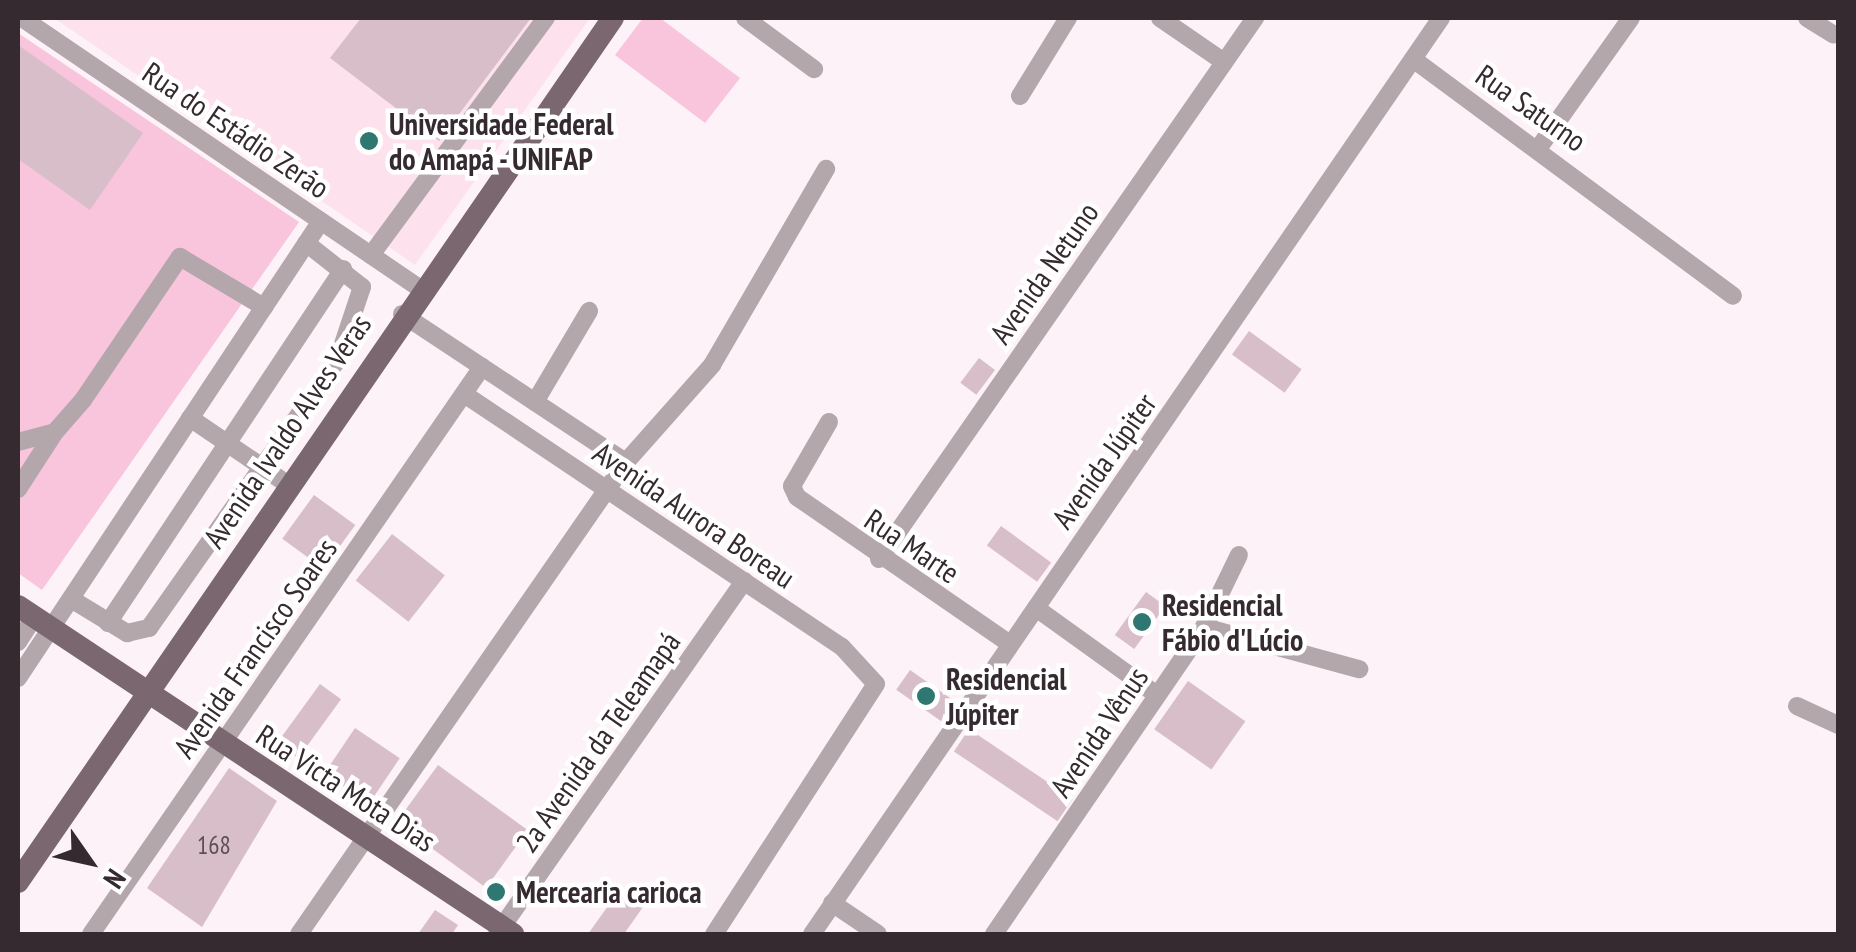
<!DOCTYPE html>
<html>
<head>
<meta charset="utf-8">
<style>
  body { margin:0 }
  #map { position:relative; width:1856px; height:952px; overflow:hidden; background:#fdf2f7; font-family:"PT Sans Narrow",sans-serif }
  div>[style] { position:absolute }
  [style*='--x'] { left:calc(var(--x)*1px); top:calc(var(--y)*1px); width:calc(var(--w)*1px); rotate:calc(var(--a)*1deg) }
  .built>* { inset:0; background:#fde2ee }
  .green>* { inset:0; background:#f8c5dc }
  .building>* { inset:0; background:#d7bec9; transform-origin:0 0 }
  .minor>* { height:18px; margin:-9px; padding:0 9px; transform-origin:9px; border-radius:9px; background:#b3a7ac }
  .major>* { height:22px; margin:-11px; padding:0 11px; transform-origin:11px; border-radius:11px; background:#7a6770 }
  .dots>* { width:28px; height:28px; translate:-50% -50%; box-sizing:border-box; border:5px solid #fff; border-radius:50% }
  span { translate:-50% -50%; white-space:nowrap; text-align:center; line-height:1.15; -webkit-text-stroke:9px #fff; paint-order:stroke }
  .number-label { font-size:25px; color:#5d4f56 }
  .number-label span { -webkit-text-stroke-width:0 }
  .street-label { font-size:30px; color:#342a2f }
  .poi-label { font-size:30px; color:#342a2f; font-weight:700 }
  .left { translate:0 -50%; text-align:left }
  .frame { position:absolute; inset:0; border:20px solid #342a2f; pointer-events:none }
  .north { position:absolute; left:40px; top:812px; width:100px; height:100px; -webkit-text-stroke:8px #fff; paint-order:stroke; rotate:124deg; font-size:28px; font-weight:700; line-height:40px; text-align:center; color:#342a2f }
  .north::after { content:''; display:block; margin:auto; width:35px; height:45px; background:#342a2f; clip-path:polygon(50% 0,100% 100%,50% 72%,0 100%) }
</style>
</head>
<body>
<div id="map">
  <div class="built">
    <div style="clip-path:polygon(54px 18px,590px 18px,415px 265px)"></div>
  </div>
  <div class="green">
    <div style="clip-path:polygon(643px 18px,660px 18px,740px 78px,705px 123px,615px 55px)"></div>
    <div style="clip-path:polygon(18px 33px,299px 222px,42px 590px,18px 573px)"></div>
  </div>
  <div class="building">
    <div style="clip-path:polygon(361px 18px,531px 18px,439px 141px,330px 58px)"></div>
    <div style="clip-path:polygon(18px 45px,143px 133px,90px 210px,18px 159px)"></div>
    <div style="left:1249px;top:331px;width:65px;height:29px;rotate:36deg"></div>
    <div style="left:979px;top:358px;width:20px;height:31px;rotate:37deg"></div>
    <div style="left:314px;top:495px;width:51px;height:54px;rotate:36deg"></div>
    <div style="left:1001px;top:526px;width:62px;height:24px;rotate:36deg"></div>
    <div style="left:392px;top:534px;width:67px;height:59px;rotate:38deg"></div>
    <div style="left:1146px;top:592px;width:24px;height:53px;rotate:36deg"></div>
    <div style="left:910px;top:670px;width:55px;height:24px;rotate:35deg"></div>
    <div style="left:1188px;top:681px;width:70px;height:59px;rotate:35deg"></div>
    <div style="left:320px;top:684px;width:26px;height:73px;rotate:36deg"></div>
    <div style="left:355px;top:728px;width:54px;height:55px;rotate:34deg"></div>
    <div style="left:969px;top:729px;width:125px;height:27px;rotate:34deg"></div>
    <div style="left:438px;top:765px;width:111px;height:71px;rotate:36deg"></div>
    <div style="clip-path:polygon(229px 768px,277px 801px,202px 927px,147px 888px)"></div>
    <div style="clip-path:polygon(618px 892px,643px 907px,624px 934px,588px 934px)"></div>
    <div style="clip-path:polygon(435px 910px,458px 925px,452px 934px,418px 934px)"></div>
  </div>
  <div class="minor">
    <div style="--x:22;--y:18;--w:481;--a:34.2"></div>
    <div style="--x:745;--y:18;--w:86;--a:36.5"></div>
    <div style="--x:1160;--y:18;--w:78;--a:34.5"></div>
    <div style="--x:1807;--y:18;--w:31;--a:32"></div>
    <div style="--x:1413;--y:59;--w:398;--a:36.5"></div>
    <div style="--x:1020;--y:96;--w:92;--a:-58.4"></div>
    <div style="--x:1540;--y:146;--w:157;--a:-54.6"></div>
    <div style="--x:371;--y:255;--w:295;--a:-53.6"></div>
    <div style="--x:402;--y:314;--w:268;--a:33.5"></div>
    <div style="--x:464;--y:394;--w:455;--a:33.8"></div>
    <div style="--x:842;--y:647;--w:50;--a:47.4"></div>
    <div style="--x:876;--y:684;--w:298;--a:122.9"></div>
    <div style="--x:535;--y:402;--w:106;--a:-59.3"></div>
    <div style="--x:190;--y:418;--w:117;--a:34.2"></div>
    <div style="--x:829;--y:422;--w:74;--a:120"></div>
    <div style="--x:792;--y:486;--w:12;--a:66"></div>
    <div style="--x:797;--y:497;--w:259;--a:34.6"></div>
    <div style="--x:18;--y:442;--w:38;--a:-15"></div>
    <div style="--x:55;--y:432;--w:43;--a:-48.8"></div>
    <div style="--x:83;--y:400;--w:173;--a:-55.9"></div>
    <div style="--x:180;--y:257;--w:98;--a:30.8"></div>
    <div style="--x:18;--y:489;--w:68;--a:-57"></div>
    <div style="--x:879;--y:559;--w:659;--a:-55.2"></div>
    <div style="--x:71;--y:599;--w:66;--a:31.3"></div>
    <div style="--x:127;--y:633;--w:23;--a:-13"></div>
    <div style="--x:149;--y:628;--w:329;--a:-54.9"></div>
    <div style="--x:338;--y:359;--w:76;--a:-71.6"></div>
    <div style="--x:362;--y:287;--w:71;--a:-141.8"></div>
    <div style="--x:1036;--y:608;--w:149;--a:35.7"></div>
    <div style="--x:108;--y:623;--w:425;--a:-56.4"></div>
    <div style="--x:1204;--y:627;--w:161;--a:15.2"></div>
    <div style="--x:18;--y:642;--w:30;--a:-57"></div>
    <div style="--x:18;--y:678;--w:548;--a:-56.45"></div>
    <div style="--x:1797;--y:706;--w:45;--a:24.9"></div>
    <div style="--x:832;--y:903;--w:55;--a:34"></div>
    <div style="--x:91;--y:934;--w:689;--a:-55.41"></div>
    <div style="--x:299;--y:934;--w:574;--a:-55.29"></div>
    <div style="--x:626;--y:462;--w:130;--a:-48.4"></div>
    <div style="--x:712;--y:365;--w:227;--a:-59.8"></div>
    <div style="--x:497;--y:934;--w:431;--a:-55"></div>
    <div style="--x:812;--y:934;--w:1111;--a:-55.52"></div>
    <div style="--x:994;--y:934;--w:372;--a:-55.6"></div>
    <div style="--x:1204;--y:627;--w:80;--a:-64.1"></div>
  </div>
  <div class="major">
    <div style="--x:18;--y:606;--w:594;--a:33.53"></div>
    <div style="--x:18;--y:882;--w:1049;--a:-55.45"></div>
  </div>
  <div class="dots">
    <div style="left:369px;top:141px;background:#2f7771"></div>
    <div style="left:1142px;top:622px;background:#2f7771"></div>
    <div style="left:926px;top:696px;background:#2f7771"></div>
    <div style="left:496px;top:892px;background:#2f7771"></div>
  </div>
  <div class="number-label">
    <span style="left:214px;top:845px">168</span>
  </div>
  <div class="street-label">
    <span style="left:1531px;top:108px;rotate:35deg">Rua Saturno</span>
    <span style="left:236px;top:130px;rotate:34deg">Rua do Estádio Zerão</span>
    <span style="left:1044px;top:273px;rotate:-55deg">Avenida Netuno</span>
    <span style="left:287px;top:431px;rotate:-56deg">Avenida Ivaldo Alves Veras</span>
    <span style="left:1104px;top:461px;rotate:-55deg">Avenida Júpiter</span>
    <span style="left:694px;top:515px;rotate:34deg">Avenida Aurora Boreau</span>
    <span style="left:912px;top:546px;rotate:34deg">Rua Marte</span>
    <span style="left:255px;top:648px;rotate:-55deg">Avenida Francisco Soares</span>
    <span style="left:1099px;top:732px;rotate:-56deg">Avenida Vênus</span>
    <span style="left:598px;top:742px;rotate:-55deg">2a Avenida da Teleamapá</span>
    <span style="left:346px;top:788px;rotate:33deg">Rua Victa Mota Dias</span>
  </div>
  <div class="poi-label">
    <span class="left" style="left:389px;top:141px">Universidade Federal<br>do Amapá - UNIFAP</span>
    <span class="left" style="left:1162px;top:622px">Residencial<br>Fábio d'Lúcio</span>
    <span class="left" style="left:946px;top:696px">Residencial<br>Júpiter</span>
    <span class="left" style="left:516px;top:892px">Mercearia carioca</span>
  </div>
  <div class="frame"></div>
  <div class="north">N</div>
</div>
</body>
</html>
